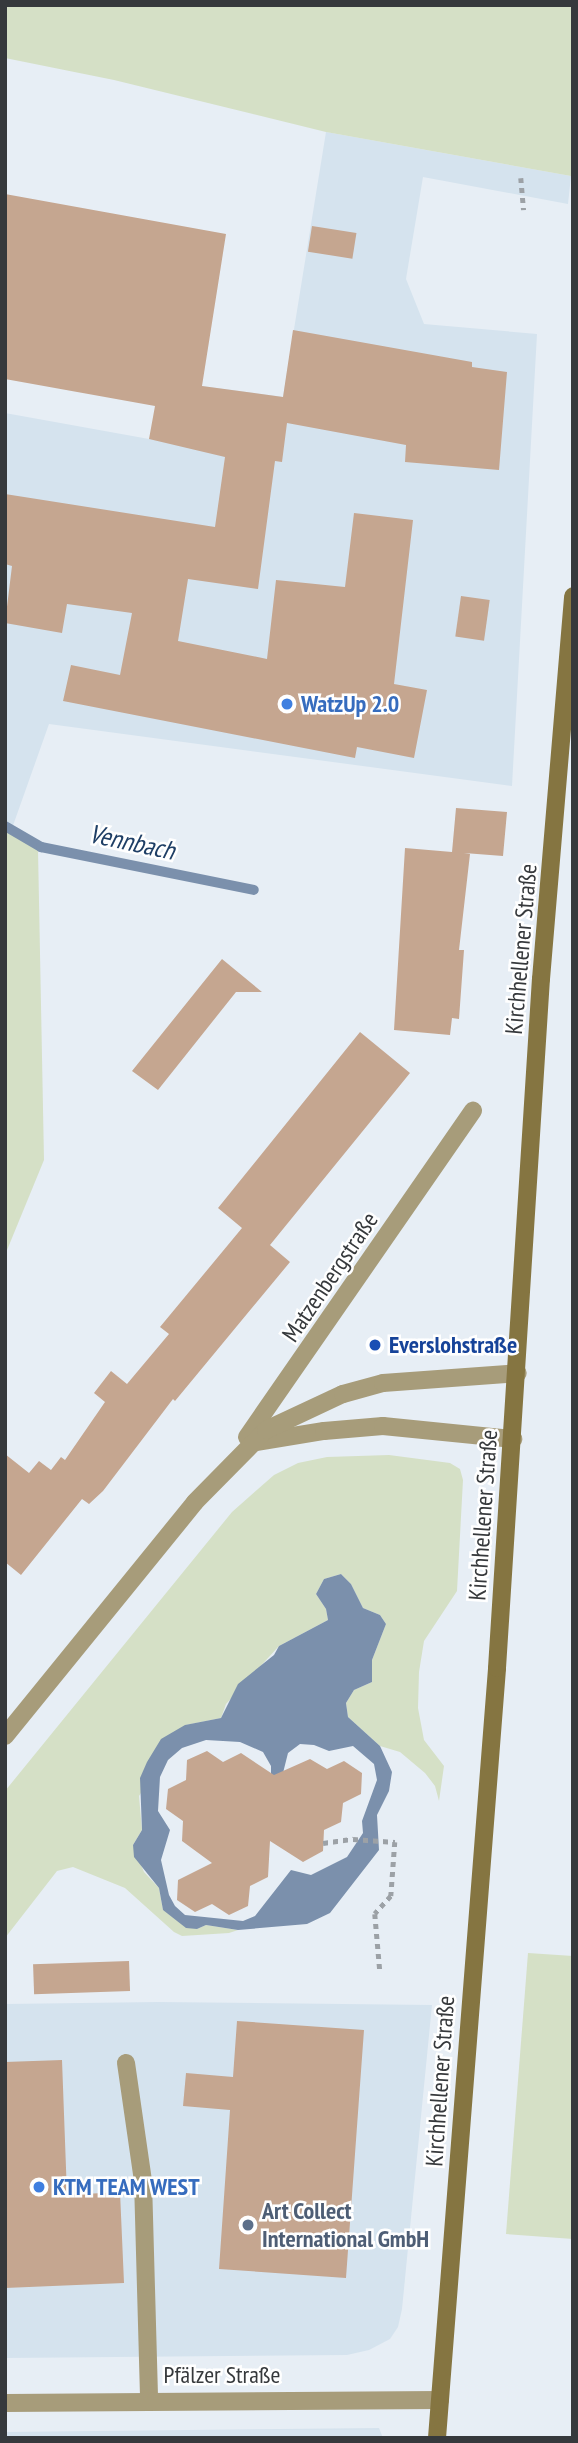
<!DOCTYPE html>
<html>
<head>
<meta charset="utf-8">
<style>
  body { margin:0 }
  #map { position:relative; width:578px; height:2443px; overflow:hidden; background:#e7eef5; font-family:"PT Sans Narrow",sans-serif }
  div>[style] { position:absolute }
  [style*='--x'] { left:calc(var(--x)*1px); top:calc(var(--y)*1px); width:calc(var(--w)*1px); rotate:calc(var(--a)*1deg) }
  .built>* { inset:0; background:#d5e3ee }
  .green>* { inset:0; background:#d5e0c6 }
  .water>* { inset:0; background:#7b90ac }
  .stream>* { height:10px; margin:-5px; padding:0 5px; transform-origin:5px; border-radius:5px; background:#7b90ac }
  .building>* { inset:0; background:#c5a690; transform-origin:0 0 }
  .path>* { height:4.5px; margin-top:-2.25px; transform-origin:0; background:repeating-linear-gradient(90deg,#9ca1a6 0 5px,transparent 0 10px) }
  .service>* { height:18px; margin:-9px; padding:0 9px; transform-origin:9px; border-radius:9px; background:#a79c7a }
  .minor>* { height:18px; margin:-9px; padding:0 9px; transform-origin:9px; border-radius:9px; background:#a79c7a }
  .secondary>* { height:18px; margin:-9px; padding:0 9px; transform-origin:9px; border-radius:9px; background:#857541 }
  .dots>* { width:19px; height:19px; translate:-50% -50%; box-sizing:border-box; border:4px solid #fff; border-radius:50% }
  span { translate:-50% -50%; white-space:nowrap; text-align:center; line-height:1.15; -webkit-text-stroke:5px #fff; paint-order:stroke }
  .shop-label { font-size:24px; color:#366cbe; font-weight:700 }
  .left { translate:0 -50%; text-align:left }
  .street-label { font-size:24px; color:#36393c }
  .transit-label { font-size:24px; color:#164399; font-weight:700 }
  .service-label { font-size:24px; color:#4e5e75; font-weight:700 }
  .water-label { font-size:26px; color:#1e3e65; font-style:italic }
  .frame { position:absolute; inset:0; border:7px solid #36393c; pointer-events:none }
</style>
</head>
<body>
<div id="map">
  <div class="built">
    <div style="clip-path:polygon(326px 132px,571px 176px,568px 204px,423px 177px,406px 279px,424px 324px,537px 334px,512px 786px,49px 724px,10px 834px,5px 831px,5px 413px,149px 439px,202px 386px,283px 397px)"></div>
    <div style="clip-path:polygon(158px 2002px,432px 2005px,402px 2309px,398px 2327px,390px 2339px,369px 2350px,347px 2355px,5px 2358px,5px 2004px)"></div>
    <div style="clip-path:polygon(379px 2428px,383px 2438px,5px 2438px,5px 2432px)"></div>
  </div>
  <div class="green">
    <div style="clip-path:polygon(5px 5px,573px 5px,571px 176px,326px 132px,114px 80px,5px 58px)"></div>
    <div style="clip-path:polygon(5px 831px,38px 850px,44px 1160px,5px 1255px)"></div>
    <div style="clip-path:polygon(389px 1455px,450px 1463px,460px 1469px,463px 1480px,457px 1591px,424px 1641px,419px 1672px,418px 1708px,424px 1740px,444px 1766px,439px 1801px,435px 1786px,425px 1773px,400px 1752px,380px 1746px,348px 1717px,346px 1703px,354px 1690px,372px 1682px,372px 1660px,386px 1624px,380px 1615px,363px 1608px,351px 1584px,341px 1574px,324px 1579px,316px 1594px,326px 1609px,328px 1620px,279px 1646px,226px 1704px,221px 1718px,186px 1725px,139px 1796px,142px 1830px,133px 1845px,144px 1872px,159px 1888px,163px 1910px,197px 1929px,206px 1925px,238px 1930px,229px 1933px,182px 1936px,174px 1932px,125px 1888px,73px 1867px,57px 1871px,5px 1938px,5px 1791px,232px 1512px,274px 1475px,298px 1463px,327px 1457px)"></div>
    <div style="clip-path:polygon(528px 1953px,573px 1956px,573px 2239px,506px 2234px)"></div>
  </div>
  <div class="water">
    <div style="clip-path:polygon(evenodd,341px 1574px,351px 1584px,363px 1608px,380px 1615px,386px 1624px,372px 1660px,372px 1682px,354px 1690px,346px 1703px,348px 1717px,380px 1746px,392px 1772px,389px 1791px,377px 1815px,379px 1850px,330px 1913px,307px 1924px,238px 1930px,206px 1925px,197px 1929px,186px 1928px,163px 1910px,159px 1888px,134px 1857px,133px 1845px,142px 1830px,140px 1778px,147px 1762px,161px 1739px,185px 1725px,221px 1718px,238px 1684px,274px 1655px,279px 1646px,328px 1620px,326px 1609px,316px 1594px,324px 1579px,341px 1574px,206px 1740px,240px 1742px,263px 1752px,271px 1766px,271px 1777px,281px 1781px,288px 1753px,300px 1744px,314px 1745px,329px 1751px,353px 1746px,374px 1764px,377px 1780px,362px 1821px,363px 1833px,347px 1857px,311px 1875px,291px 1870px,255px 1916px,243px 1921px,185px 1915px,175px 1906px,169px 1895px,161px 1860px,170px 1830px,158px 1811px,160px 1777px,168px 1760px,182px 1748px,206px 1740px)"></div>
  </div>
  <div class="stream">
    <div style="--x:5;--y:826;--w:42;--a:30.3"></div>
    <div style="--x:41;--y:847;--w:217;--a:11.4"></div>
  </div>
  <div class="building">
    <div style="clip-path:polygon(5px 194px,226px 234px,202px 386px,283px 397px,293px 330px,472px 362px,472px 367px,507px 372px,499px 470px,405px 462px,406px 445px,287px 423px,282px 462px,275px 461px,258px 589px,188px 579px,178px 641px,267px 659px,276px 580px,345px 587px,354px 513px,413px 520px,394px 684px,427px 690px,414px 758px,357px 747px,355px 758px,63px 701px,71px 665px,120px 675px,132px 613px,67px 604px,62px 633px,5px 623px,12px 566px,5px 564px,5px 494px,215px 527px,225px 457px,149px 439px,155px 406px,5px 379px)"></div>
    <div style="left:312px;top:226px;width:45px;height:26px;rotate:9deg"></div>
    <div style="left:461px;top:596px;width:29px;height:41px;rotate:8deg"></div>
    <div style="clip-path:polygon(456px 808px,507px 812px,503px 856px,464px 853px,470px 854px,459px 950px,464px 950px,459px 1019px,452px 1018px,450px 1035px,394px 1030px,405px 848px,452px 852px)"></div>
    <div style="clip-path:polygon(222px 959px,262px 992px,236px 992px,158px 1090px,132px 1071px)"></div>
    <div style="clip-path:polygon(360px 1032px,410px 1073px,270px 1245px,290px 1262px,175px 1401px,173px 1399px,103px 1491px,89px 1504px,82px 1499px,21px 1575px,5px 1562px,5px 1454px,29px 1473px,39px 1461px,51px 1470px,61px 1457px,65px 1460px,105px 1402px,94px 1393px,111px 1371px,127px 1384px,169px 1334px,160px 1327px,242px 1228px,218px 1208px)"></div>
    <div style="clip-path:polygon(207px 1751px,223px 1762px,241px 1753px,274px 1775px,310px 1759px,327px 1769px,344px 1761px,362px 1773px,361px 1794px,343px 1803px,341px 1822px,324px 1830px,323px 1851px,303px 1862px,270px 1841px,268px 1877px,250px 1886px,248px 1906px,229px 1915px,212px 1904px,195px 1912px,177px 1900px,178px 1880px,212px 1863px,182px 1841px,183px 1821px,166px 1809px,168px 1789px,186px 1780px,187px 1760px)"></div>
    <div style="left:129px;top:1961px;width:30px;height:96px;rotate:88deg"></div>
    <div style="clip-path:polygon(237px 2021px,364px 2030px,346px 2278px,219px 2269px,230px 2110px,183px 2106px,186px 2073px,233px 2077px)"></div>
    <div style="clip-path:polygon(62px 2060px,67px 2195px,120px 2192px,124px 2283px,5px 2288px,5px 2062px)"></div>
  </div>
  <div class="path">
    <div style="--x:521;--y:178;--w:32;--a:85"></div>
    <div style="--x:323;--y:1843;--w:30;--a:-8"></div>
    <div style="--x:353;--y:1839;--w:42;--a:4.1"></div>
    <div style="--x:395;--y:1842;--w:54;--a:94.2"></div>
    <div style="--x:391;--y:1896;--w:24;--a:132"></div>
    <div style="--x:375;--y:1914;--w:57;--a:85"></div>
  </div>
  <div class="service">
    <div style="--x:126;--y:2063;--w:119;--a:81.8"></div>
    <div style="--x:143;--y:2181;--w:219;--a:88.4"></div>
  </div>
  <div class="minor">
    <div style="--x:247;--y:1437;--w:397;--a:-55.3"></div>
    <div style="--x:256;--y:1442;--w:69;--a:-9.2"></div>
    <div style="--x:324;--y:1431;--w:59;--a:-4.8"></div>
    <div style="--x:383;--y:1426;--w:131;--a:5.7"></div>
    <div style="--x:5;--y:1736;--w:301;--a:-50.9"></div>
    <div style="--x:195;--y:1502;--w:101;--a:-45.4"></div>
    <div style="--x:266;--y:1430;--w:85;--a:-25.1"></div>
    <div style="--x:343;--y:1394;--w:41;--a:-15.4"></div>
    <div style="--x:383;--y:1383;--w:135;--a:-4.2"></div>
    <div style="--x:5;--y:2403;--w:435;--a:-0.4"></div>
  </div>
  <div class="secondary">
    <div style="--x:437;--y:2438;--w:772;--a:-85.54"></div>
    <div style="--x:497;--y:1668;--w:690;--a:-86.35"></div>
    <div style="--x:541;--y:979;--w:384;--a:-85.2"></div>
  </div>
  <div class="dots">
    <div style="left:287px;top:704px;background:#3f7fe0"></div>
    <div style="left:375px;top:1345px;background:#1a4fb4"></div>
    <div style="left:39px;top:2187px;background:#3f7fe0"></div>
    <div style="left:248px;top:2225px;background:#5c6f8a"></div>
  </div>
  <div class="shop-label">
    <span class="left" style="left:301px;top:704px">WatzUp 2.0</span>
    <span class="left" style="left:53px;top:2187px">KTM TEAM WEST</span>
  </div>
  <div class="street-label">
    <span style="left:521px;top:949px;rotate:-85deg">Kirchhellener Straße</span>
    <span style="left:330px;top:1277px;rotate:-56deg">Matzenbergstraße</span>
    <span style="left:483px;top:1515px;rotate:-86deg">Kirchhellener Straße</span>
    <span style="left:440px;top:2081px;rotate:-86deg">Kirchhellener Straße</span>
    <span style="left:222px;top:2375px">Pfälzer Straße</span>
  </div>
  <div class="transit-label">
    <span class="left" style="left:389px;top:1345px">Everslohstraße</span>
  </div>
  <div class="service-label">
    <span class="left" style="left:262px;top:2225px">Art Collect<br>International GmbH</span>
  </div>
  <div class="water-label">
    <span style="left:132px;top:842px;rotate:12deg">Vennbach</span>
  </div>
  <div class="frame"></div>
</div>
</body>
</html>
